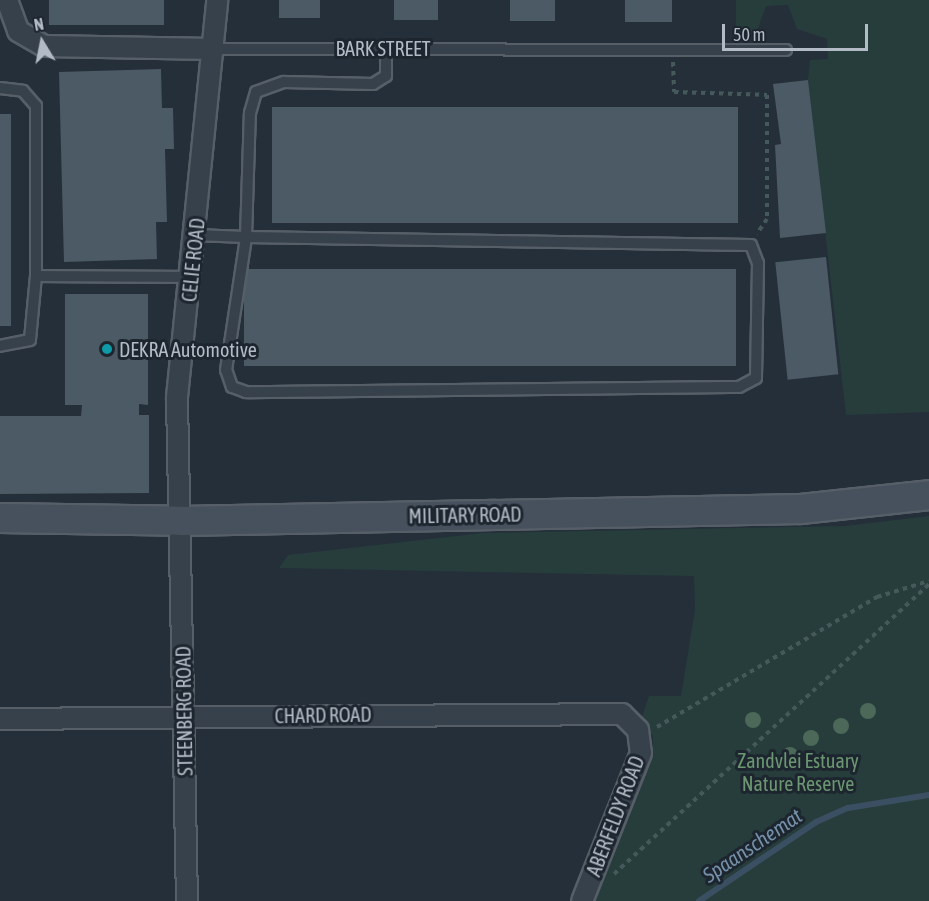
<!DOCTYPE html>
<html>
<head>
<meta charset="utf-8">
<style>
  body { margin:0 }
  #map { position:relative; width:929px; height:901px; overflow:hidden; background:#242f3a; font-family:"Asap Condensed",sans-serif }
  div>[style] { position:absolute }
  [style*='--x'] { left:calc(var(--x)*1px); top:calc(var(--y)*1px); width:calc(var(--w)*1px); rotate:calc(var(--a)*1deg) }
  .green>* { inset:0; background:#273d3c }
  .stream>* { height:6px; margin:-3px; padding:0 3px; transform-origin:3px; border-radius:3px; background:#3a4f62 }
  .building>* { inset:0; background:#4c5a65; transform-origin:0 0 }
  .path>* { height:4px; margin-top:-2px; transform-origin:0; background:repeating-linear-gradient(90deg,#46595a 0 4.5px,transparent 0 9px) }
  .roads { filter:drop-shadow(2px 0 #565f68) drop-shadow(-2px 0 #565f68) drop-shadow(0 2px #565f68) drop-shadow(0 -2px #565f68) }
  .service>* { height:10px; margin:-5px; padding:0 5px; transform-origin:5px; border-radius:5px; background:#37414b }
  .minor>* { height:20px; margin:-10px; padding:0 10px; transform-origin:10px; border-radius:10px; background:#37414b }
  .secondary>* { height:28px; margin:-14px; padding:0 14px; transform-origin:14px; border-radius:14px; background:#46515d }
  .trees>* { width:16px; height:16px; margin:-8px; border-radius:50%; background:#4b6858 }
  .dots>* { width:16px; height:16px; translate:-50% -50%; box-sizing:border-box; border:3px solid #1d262f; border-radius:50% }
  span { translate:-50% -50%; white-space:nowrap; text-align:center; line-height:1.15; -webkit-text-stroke:6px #1d262f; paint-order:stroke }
  .street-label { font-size:20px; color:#b3bcc6 }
  .poi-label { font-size:20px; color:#b3bcc6 }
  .left { translate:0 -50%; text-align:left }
  .park-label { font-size:20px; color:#6b9671 }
  .water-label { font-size:21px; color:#7590a8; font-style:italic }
  .north { position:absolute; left:12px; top:12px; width:60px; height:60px; -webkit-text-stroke:4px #1d262f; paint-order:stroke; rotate:350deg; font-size:16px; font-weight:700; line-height:24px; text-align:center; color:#b3bcc6 }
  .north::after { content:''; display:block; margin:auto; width:21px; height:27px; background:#b3bcc6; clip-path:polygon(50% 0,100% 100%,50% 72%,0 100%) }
  .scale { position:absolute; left:722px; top:24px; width:146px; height:27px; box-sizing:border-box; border:3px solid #b3bcc6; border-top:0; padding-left:8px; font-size:18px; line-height:21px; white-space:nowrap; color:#b3bcc6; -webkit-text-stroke:4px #1d262f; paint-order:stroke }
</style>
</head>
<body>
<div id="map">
  <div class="green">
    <div style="clip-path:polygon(736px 0,929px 0,929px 412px,846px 415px,808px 80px,810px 60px,828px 59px,827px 39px,797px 29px,788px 5px,766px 6px,758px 28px,747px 37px,736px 36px)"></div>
    <div style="clip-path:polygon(929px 516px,929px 901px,593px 901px,652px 753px,653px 737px,642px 717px,649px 696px,681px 696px,695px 610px,694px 576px,279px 568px,288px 555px,483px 533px,845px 526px)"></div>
  </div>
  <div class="stream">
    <div style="--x:699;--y:901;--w:141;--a:-34"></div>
    <div style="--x:816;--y:822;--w:35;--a:-24"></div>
    <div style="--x:848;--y:808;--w:82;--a:-9.1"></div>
  </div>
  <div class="building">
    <div style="left:49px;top:0;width:115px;height:25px"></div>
    <div style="left:279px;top:0;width:41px;height:18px"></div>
    <div style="left:394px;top:0;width:44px;height:20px"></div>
    <div style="left:510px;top:0;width:45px;height:21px"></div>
    <div style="left:625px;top:0;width:47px;height:22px"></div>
    <div style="clip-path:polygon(161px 69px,162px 108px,173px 108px,174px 149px,165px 149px,167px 222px,156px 222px,157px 259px,64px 262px,59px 72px)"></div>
    <div style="clip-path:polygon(808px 80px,826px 233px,780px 238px,775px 145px,781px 144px,773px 84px)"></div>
    <div style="left:272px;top:107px;width:466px;height:116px"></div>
    <div style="left:0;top:114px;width:11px;height:212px"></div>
    <div style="left:826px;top:257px;width:118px;height:51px;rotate:84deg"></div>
    <div style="left:244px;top:269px;width:492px;height:97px"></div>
    <div style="clip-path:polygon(65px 294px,148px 294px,148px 405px,139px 404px,139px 415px,149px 415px,149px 493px,0 494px,0 416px,81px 416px,82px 405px,65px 405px)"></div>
  </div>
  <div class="path">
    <div style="--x:673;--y:62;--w:30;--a:88"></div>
    <div style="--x:674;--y:92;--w:93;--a:1.8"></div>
    <div style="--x:767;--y:95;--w:124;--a:90"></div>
    <div style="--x:767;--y:219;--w:18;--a:124"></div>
    <div style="--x:657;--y:727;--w:256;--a:-30.6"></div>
    <div style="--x:877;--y:597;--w:54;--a:-17.1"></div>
    <div style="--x:614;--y:874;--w:428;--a:-42.6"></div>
  </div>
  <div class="roads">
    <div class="service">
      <div style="--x:214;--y:49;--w:572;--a:0.1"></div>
      <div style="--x:0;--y:88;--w:23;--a:7"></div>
      <div style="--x:23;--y:91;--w:20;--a:49"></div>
      <div style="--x:36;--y:106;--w:170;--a:90"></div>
      <div style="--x:36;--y:276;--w:64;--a:95.4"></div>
      <div style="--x:30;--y:340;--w:31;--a:169"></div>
      <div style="--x:195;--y:235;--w:51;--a:2.2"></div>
      <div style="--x:246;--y:237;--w:505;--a:0.91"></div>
      <div style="--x:751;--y:245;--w:19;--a:69"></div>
      <div style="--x:758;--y:263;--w:115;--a:91"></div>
      <div style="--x:756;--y:378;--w:19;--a:152"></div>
      <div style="--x:739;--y:387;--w:493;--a:179.4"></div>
      <div style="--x:246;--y:392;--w:15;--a:-160"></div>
      <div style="--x:232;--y:387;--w:18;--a:-109"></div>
      <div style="--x:226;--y:370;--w:134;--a:-81.4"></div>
      <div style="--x:246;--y:237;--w:124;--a:-88.2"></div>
      <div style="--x:250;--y:113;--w:22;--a:-74"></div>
      <div style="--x:256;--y:92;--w:30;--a:-20"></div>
      <div style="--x:284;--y:82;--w:89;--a:1.3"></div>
      <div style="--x:373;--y:84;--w:15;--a:-32"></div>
      <div style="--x:386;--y:76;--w:28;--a:-90"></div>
      <div style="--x:36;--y:276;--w:155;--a:0.4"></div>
    </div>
    <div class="minor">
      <div style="--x:7;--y:0;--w:33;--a:70"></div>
      <div style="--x:18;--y:31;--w:30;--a:30"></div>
      <div style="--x:44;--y:46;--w:170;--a:1"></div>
      <div style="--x:0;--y:719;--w:622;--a:-0.46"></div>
      <div style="--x:622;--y:714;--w:23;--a:45"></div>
      <div style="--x:638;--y:730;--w:23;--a:83"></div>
      <div style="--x:641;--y:753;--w:159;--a:111.7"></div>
      <div style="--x:187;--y:901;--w:504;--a:-91.14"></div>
      <div style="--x:177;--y:397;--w:399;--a:-84.2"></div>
    </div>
    <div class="secondary">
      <div style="--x:0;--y:518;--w:181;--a:0.9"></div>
      <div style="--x:181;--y:521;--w:620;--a:-1.11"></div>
      <div style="--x:801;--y:509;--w:129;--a:-6.2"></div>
    </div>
  </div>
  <div class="trees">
    <div style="left:868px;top:711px"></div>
    <div style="left:753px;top:720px"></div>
    <div style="left:841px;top:726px"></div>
    <div style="left:811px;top:738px"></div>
    <div style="left:790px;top:755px"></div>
  </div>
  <div class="dots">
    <div style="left:107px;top:349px;background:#0f9aa8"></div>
  </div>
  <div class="street-label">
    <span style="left:383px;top:48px">BARK STREET</span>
    <span style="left:193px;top:260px;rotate:-84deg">CELIE ROAD</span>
    <span style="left:465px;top:515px;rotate:-1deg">MILITARY ROAD</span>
    <span style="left:184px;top:711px;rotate:-91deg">STEENBERG ROAD</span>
    <span style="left:323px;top:715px;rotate:-1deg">CHARD ROAD</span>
    <span style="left:615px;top:816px;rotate:-69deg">ABERFELDY ROAD</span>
  </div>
  <div class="poi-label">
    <span class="left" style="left:119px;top:349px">DEKRA Automotive</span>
  </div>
  <div class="park-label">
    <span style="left:798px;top:772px">Zandvlei Estuary<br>Nature Reserve</span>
  </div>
  <div class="water-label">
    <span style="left:752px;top:845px;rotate:-34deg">Spaanschemat</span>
  </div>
  <div class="north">N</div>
  <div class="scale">50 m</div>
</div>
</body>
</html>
